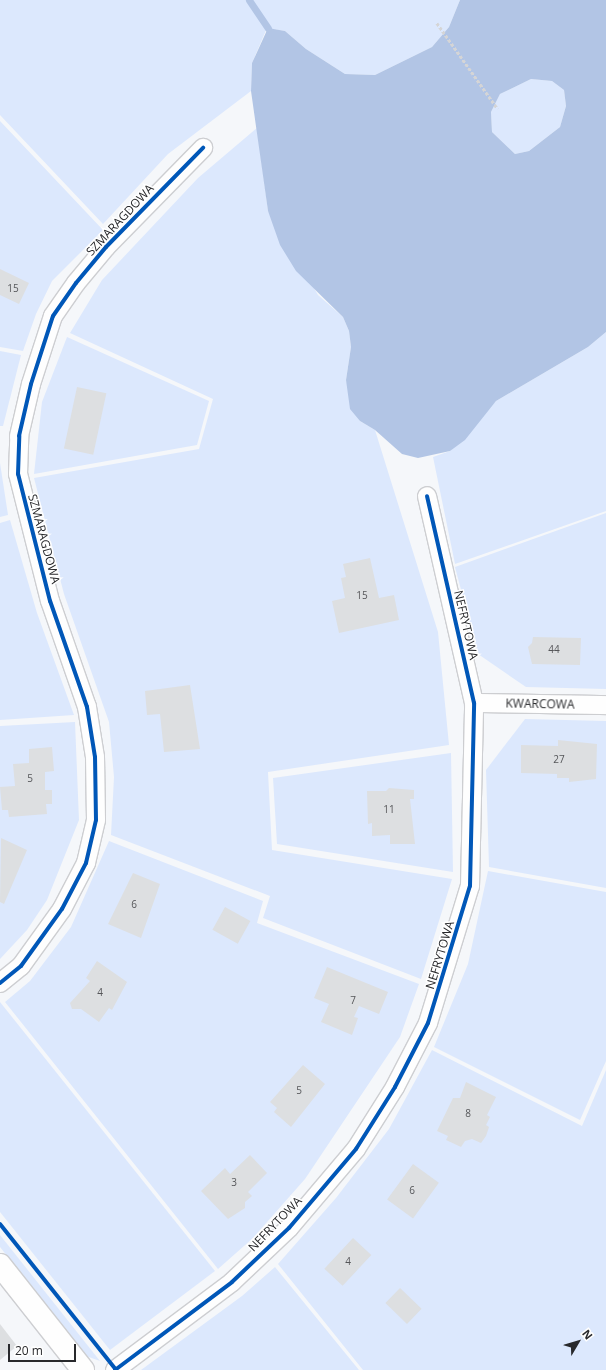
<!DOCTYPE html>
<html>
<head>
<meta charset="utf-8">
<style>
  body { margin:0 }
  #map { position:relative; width:606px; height:1370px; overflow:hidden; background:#f5f7fa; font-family:"Open Sans",sans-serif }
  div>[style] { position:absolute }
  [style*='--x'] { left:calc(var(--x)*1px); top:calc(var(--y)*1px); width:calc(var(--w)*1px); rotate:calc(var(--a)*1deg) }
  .green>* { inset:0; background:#dce8fd }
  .water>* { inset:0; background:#b2c5e5 }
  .stream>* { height:7px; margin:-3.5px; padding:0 3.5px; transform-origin:3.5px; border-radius:3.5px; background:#b2c5e5 }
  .building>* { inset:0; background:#dddfe1; transform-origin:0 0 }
  .path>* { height:2.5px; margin-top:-1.25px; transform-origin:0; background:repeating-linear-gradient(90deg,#d5d5d6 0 3px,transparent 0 5px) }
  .roads { filter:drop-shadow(1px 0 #cdced1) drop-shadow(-1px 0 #cdced1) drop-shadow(0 1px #cdced1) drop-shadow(0 -1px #cdced1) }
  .street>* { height:18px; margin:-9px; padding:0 9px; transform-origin:9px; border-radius:9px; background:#fefefe }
  .secondary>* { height:22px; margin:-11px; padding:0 11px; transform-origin:11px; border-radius:11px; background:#fefefe }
  .cycleway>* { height:4px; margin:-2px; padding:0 2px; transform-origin:2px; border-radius:2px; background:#0057b8 }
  span { translate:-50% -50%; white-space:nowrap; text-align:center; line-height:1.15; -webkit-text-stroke:3px #fff; paint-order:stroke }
  .number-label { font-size:10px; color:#555659 }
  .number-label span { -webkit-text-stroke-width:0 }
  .street-label { font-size:12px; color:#28292c }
  .north { position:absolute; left:558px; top:1322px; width:40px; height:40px; -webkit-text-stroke:3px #fff; paint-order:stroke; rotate:52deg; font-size:11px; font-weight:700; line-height:16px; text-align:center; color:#28292c }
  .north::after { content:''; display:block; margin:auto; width:14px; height:18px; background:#28292c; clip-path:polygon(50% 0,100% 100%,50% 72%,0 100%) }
  .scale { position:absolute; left:8px; top:1344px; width:68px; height:18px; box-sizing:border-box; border:2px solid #28292c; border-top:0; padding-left:5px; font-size:12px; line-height:14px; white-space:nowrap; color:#28292c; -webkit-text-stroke:3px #fff; paint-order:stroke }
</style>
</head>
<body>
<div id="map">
  <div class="green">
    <div style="clip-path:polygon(0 0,460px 0,449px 27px,432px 47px,375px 75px,345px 74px,306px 49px,285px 31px,267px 28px,252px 63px,251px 91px,168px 154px,103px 224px,0 115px)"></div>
    <div style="clip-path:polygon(531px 79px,552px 81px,564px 90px,566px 106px,560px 127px,529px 151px,515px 154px,492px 132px,491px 112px,500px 94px)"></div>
    <div style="clip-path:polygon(0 121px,103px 230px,52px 281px,36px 314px,23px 351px,0 347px)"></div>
    <div style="clip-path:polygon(257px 128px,268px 211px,318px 295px,343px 317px,349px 331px,351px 347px,346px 380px,360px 421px,375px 430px,438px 632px,449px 745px,268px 772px,272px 850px,452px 879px,421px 979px,263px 918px,270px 896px,111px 835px,114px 777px,109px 722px,64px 594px,34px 478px,199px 449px,213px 399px,70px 333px,102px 280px,198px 178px)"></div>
    <div style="clip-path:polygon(606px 332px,606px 511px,455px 564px,433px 457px,450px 451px,496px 401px,588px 347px)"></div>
    <div style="clip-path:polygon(67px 337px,209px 401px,197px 445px,34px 474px,42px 402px)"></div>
    <div style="clip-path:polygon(0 351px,21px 355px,3px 426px,0 426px)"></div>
    <div style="clip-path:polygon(0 463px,8px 515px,0 517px)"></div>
    <div style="clip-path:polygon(606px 513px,606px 689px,526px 687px,478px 654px,455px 567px)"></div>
    <div style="clip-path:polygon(10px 520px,37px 613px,74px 715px,0 720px,0 523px)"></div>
    <div style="clip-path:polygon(525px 719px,606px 721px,606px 888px,489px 867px,486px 770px)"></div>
    <div style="clip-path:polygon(75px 722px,79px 820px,47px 900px,27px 930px,0 959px,0 726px)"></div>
    <div style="clip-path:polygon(451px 753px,453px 872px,277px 844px,273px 778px)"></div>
    <div style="clip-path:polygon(109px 841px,263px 901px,257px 923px,419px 984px,400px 1037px,305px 1179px,253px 1238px,218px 1269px,5px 1002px,30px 981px,71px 927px)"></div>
    <div style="clip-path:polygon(488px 871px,606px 892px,606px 1061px,580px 1120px,434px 1047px,468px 964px)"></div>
    <div style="clip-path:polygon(0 1002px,215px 1271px,110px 1350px,0 1212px)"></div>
    <div style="clip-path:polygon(432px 1050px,582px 1126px,606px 1070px,606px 1370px,363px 1370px,278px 1264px,336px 1198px,389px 1129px)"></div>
    <div style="clip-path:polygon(0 1235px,100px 1361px,86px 1356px,0 1247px)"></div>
    <div style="clip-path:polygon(275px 1267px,359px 1370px,141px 1370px,242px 1296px)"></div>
  </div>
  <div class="water">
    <div style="clip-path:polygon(evenodd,460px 0,606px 0,606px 332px,588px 347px,496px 401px,465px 440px,450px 451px,418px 458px,402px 454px,375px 430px,360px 421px,350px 409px,346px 380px,351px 347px,349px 331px,343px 317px,296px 271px,280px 245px,268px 211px,251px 91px,252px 63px,268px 28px,285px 31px,306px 49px,345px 74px,375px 75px,432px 47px,449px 27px,460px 0,531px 79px,552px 81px,564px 90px,566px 106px,560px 127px,529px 151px,515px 154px,492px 132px,491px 112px,500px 94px,531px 79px)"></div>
  </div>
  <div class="stream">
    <div style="--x:249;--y:0;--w:34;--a:56"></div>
  </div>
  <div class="building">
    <div style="clip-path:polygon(0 269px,29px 283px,19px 304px,0 295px)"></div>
    <div style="left:77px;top:387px;width:30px;height:63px;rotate:12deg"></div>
    <div style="clip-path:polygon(370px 558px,379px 598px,394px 595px,399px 620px,339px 633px,332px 601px,345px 598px,341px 578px,346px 577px,343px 564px)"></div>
    <div style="clip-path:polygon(533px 637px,581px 638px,580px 665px,532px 664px,528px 647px,532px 643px)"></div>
    <div style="clip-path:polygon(190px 685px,200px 749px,164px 752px,160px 714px,147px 715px,145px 691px)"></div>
    <div style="clip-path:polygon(558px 740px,597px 744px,596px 779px,569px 782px,569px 778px,557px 778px,557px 774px,521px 773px,521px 745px,558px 746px)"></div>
    <div style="clip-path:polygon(52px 747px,54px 771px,45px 772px,45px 790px,52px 790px,52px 804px,46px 804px,47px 814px,9px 817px,8px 810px,2px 810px,0 787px,15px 786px,13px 764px,29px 763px,29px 749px)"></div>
    <div style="clip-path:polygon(389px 788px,414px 790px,414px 799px,410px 799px,415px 844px,390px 844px,390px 835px,372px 836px,372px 823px,368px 824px,367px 791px,386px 791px)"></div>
    <div style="clip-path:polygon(1px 838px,27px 850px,4px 904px,0 902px)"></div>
    <div style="clip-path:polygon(133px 873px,160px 884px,141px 938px,108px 924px)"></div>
    <div style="left:225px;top:907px;width:29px;height:26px;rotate:29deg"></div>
    <div style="clip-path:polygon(97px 961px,127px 982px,112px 1010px,109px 1008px,99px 1022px,81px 1009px,72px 1009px,70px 1003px,90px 981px,86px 978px)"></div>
    <div style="clip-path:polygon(327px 967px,388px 992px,379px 1014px,359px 1006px,354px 1017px,358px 1018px,352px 1035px,321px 1022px,329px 1004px,314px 998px)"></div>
    <div style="clip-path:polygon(303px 1065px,325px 1084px,291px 1127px,274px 1112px,277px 1108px,270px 1102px)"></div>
    <div style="clip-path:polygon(466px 1082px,496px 1097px,487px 1115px,490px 1117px,486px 1125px,489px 1127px,486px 1136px,481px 1143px,472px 1139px,465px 1141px,461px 1147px,446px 1140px,448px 1136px,437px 1131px,453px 1098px,460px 1098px)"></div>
    <div style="clip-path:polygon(250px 1155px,267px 1173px,248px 1192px,252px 1196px,245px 1202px,245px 1208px,228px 1219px,201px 1191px,225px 1168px,230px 1174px)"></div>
    <div style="left:413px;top:1164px;width:32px;height:44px;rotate:36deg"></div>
    <div style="left:353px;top:1238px;width:25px;height:42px;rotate:43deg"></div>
    <div style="left:400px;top:1288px;width:30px;height:21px;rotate:44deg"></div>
    <div style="clip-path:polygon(0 1324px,17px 1346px,0 1360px)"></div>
  </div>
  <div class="path">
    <div style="--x:437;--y:23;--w:105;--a:54.7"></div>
  </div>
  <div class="roads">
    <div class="street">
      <div style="--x:474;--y:703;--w:132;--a:0.9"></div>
      <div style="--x:0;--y:983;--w:27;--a:-39"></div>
      <div style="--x:21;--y:966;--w:70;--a:-54.3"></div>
      <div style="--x:62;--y:909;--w:52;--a:-62.4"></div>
      <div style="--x:86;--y:863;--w:44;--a:-76.9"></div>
      <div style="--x:96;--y:820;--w:63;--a:-90.9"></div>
      <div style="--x:95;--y:757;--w:51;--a:-99.1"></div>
      <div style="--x:87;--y:707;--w:112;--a:-109.2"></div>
      <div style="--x:50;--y:601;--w:131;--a:-104.1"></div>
      <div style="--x:18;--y:474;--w:38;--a:-88"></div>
      <div style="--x:19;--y:436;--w:53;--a:-77"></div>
      <div style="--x:31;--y:384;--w:71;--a:-72.1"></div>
      <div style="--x:53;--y:316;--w:40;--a:-55.1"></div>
      <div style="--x:76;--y:283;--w:47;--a:-50.2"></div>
      <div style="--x:106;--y:247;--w:139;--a:-45.6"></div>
      <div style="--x:115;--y:1370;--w:146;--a:-36.9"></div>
      <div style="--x:232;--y:1282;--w:79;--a:-43.5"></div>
      <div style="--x:289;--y:1228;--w:104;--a:-49.7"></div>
      <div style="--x:356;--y:1149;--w:73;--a:-57.8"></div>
      <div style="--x:395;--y:1087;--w:72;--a:-62.7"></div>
      <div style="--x:428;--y:1023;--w:143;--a:-73"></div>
      <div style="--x:470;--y:886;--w:183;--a:-88.7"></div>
      <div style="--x:474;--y:703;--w:212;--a:-102.8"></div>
    </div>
    <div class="secondary">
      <div style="--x:0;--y:1265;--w:134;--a:51.7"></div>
    </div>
  </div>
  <div class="cycleway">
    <div style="--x:0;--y:983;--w:27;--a:-39"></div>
    <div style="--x:21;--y:966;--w:70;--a:-54.3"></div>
    <div style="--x:62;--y:909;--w:52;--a:-62.4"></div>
    <div style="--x:86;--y:863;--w:44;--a:-76.9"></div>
    <div style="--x:96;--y:820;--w:63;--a:-90.9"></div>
    <div style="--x:95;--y:757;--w:51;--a:-99.1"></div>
    <div style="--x:87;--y:707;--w:112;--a:-109.2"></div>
    <div style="--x:50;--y:601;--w:131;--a:-104.1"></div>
    <div style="--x:18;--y:474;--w:38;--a:-88"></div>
    <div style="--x:19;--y:436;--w:53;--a:-77"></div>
    <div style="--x:31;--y:384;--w:71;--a:-72.1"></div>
    <div style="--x:53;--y:316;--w:40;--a:-55.1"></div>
    <div style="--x:76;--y:283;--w:47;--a:-50.2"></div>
    <div style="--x:106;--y:247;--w:139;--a:-45.6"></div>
    <div style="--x:0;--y:1224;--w:186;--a:51.5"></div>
    <div style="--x:115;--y:1370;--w:146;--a:-36.9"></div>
    <div style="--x:232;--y:1282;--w:79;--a:-43.5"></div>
    <div style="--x:289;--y:1228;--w:104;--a:-49.7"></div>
    <div style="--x:356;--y:1149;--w:73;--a:-57.8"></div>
    <div style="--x:395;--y:1087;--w:72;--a:-62.7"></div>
    <div style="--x:428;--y:1023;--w:143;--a:-73"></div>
    <div style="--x:470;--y:886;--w:183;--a:-88.7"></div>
    <div style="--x:474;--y:703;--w:212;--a:-102.8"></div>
  </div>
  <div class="number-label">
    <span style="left:13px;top:289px">15</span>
    <span style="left:362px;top:596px">15</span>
    <span style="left:554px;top:650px">44</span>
    <span style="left:559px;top:760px">27</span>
    <span style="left:30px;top:779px">5</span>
    <span style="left:389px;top:810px">11</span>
    <span style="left:134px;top:905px">6</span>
    <span style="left:100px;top:993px">4</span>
    <span style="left:353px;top:1001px">7</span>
    <span style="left:299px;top:1091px">5</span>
    <span style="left:468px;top:1114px">8</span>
    <span style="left:234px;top:1183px">3</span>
    <span style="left:412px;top:1191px">6</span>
    <span style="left:348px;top:1262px">4</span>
  </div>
  <div class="street-label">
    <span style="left:120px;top:220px;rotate:-47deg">SZMARAGDOWA</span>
    <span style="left:44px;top:539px;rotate:75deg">SZMARAGDOWA</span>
    <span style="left:466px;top:625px;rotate:77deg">NEFRYTOWA</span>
    <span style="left:540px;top:704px;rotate:1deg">KWARCOWA</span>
    <span style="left:440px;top:955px;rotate:-73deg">NEFRYTOWA</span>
    <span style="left:275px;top:1224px;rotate:-46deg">NEFRYTOWA</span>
  </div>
  <div class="north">N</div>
  <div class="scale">20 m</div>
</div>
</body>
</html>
